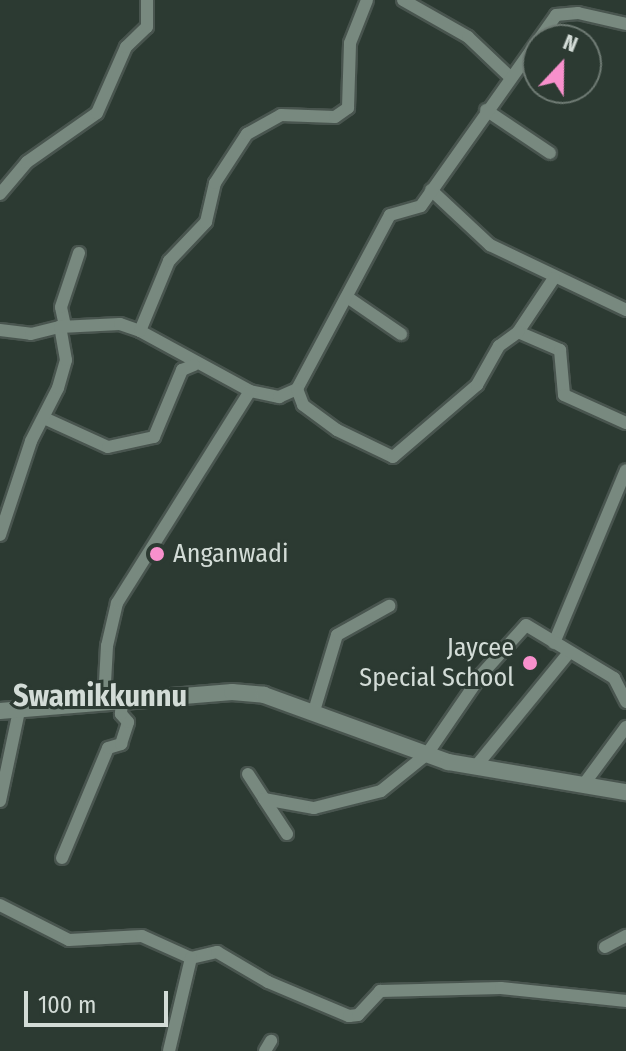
<!DOCTYPE html>
<html>
<head>
<meta charset="utf-8">
<style>
  body { margin:0 }
  #map { position:relative; width:626px; height:1051px; overflow:hidden; background:#2c3a32; font-family:"Fira Sans Condensed",sans-serif }
  div>[style] { position:absolute }
  [style*='--x'] { left:calc(var(--x)*1px); top:calc(var(--y)*1px); width:calc(var(--w)*1px); rotate:calc(var(--a)*1deg) }
  .roads { filter:drop-shadow(2px 0 #49554f) drop-shadow(-2px 0 #49554f) drop-shadow(0 2px #49554f) drop-shadow(0 -2px #49554f) }
  .minor>* { height:12px; margin:-6px; padding:0 6px; transform-origin:6px; border-radius:6px; background:#78897f }
  .secondary>* { height:16px; margin:-8px; padding:0 8px; transform-origin:8px; border-radius:8px; background:#78897f }
  .dots>* { width:22px; height:22px; translate:-50% -50%; box-sizing:border-box; border:4px solid #2c3a32; border-radius:50% }
  span { translate:-50% -50%; white-space:nowrap; text-align:center; line-height:1.15; -webkit-text-stroke:6px #2c3a32; paint-order:stroke }
  .poi-label { font-size:26px; color:#d3dcd7 }
  .left { translate:0 -50%; text-align:left }
  .right { translate:-100% -50%; text-align:right }
  .quarter-label { font-size:30px; color:#d3dcd7; font-weight:700 }
  .north { position:absolute; left:522px; top:24px; width:80px; height:80px; box-sizing:border-box; background:#2c3a32; border:2px solid #6f7b74; border-radius:50%; rotate:22deg; font-size:22px; font-weight:700; line-height:32px; text-align:center; color:#d3dcd7 }
  .north::after { content:''; display:block; margin:auto; width:28px; height:36px; background:#f890cc; clip-path:polygon(50% 0,100% 100%,50% 72%,0 100%) }
  .scale { position:absolute; left:24px; top:991px; width:144px; height:36px; box-sizing:border-box; border:4px solid #d3dcd7; border-top:0; padding-left:10px; font-size:24px; line-height:28px; white-space:nowrap; color:#d3dcd7; -webkit-text-stroke:6px #2c3a32; paint-order:stroke }
</style>
</head>
<body>
<div id="map">
  <div class="roads">
    <div class="minor">
      <div style="--x:403;--y:0;--w:75;--a:29.6"></div>
      <div style="--x:468;--y:37;--w:59;--a:43.6"></div>
      <div style="--x:486;--y:110;--w:77;--a:33.9"></div>
      <div style="--x:431;--y:190;--w:81;--a:43"></div>
      <div style="--x:490;--y:245;--w:151;--a:25.5"></div>
      <div style="--x:0;--y:194;--w:42;--a:-49.8"></div>
      <div style="--x:27;--y:162;--w:85;--a:-35"></div>
      <div style="--x:97;--y:113;--w:72;--a:-66.3"></div>
      <div style="--x:126;--y:47;--w:29;--a:-44"></div>
      <div style="--x:147;--y:27;--w:27;--a:-90"></div>
      <div style="--x:554;--y:278;--w:65;--a:123.7"></div>
      <div style="--x:518;--y:332;--w:46;--a:23.2"></div>
      <div style="--x:560;--y:350;--w:45;--a:84.9"></div>
      <div style="--x:564;--y:395;--w:68;--a:24.3"></div>
      <div style="--x:350;--y:299;--w:62;--a:34.5"></div>
      <div style="--x:65;--y:326;--w:19;--a:-102"></div>
      <div style="--x:61;--y:307;--w:57;--a:-71.6"></div>
      <div style="--x:0;--y:330;--w:31;--a:7"></div>
      <div style="--x:31;--y:334;--w:30;--a:-14"></div>
      <div style="--x:140;--y:331;--w:125;--a:28.6"></div>
      <div style="--x:250;--y:391;--w:30;--a:12"></div>
      <div style="--x:279;--y:397;--w:20;--a:-24"></div>
      <div style="--x:297;--y:389;--w:197;--a:-61.9"></div>
      <div style="--x:390;--y:215;--w:32;--a:-16"></div>
      <div style="--x:421;--y:206;--w:234;--a:-54.7"></div>
      <div style="--x:556;--y:15;--w:22;--a:-5"></div>
      <div style="--x:578;--y:13;--w:49;--a:12.9"></div>
      <div style="--x:297;--y:389;--w:17;--a:69"></div>
      <div style="--x:303;--y:405;--w:42;--a:36.3"></div>
      <div style="--x:337;--y:430;--w:62;--a:25.7"></div>
      <div style="--x:393;--y:457;--w:111;--a:-40.6"></div>
      <div style="--x:477;--y:385;--w:45;--a:-60.6"></div>
      <div style="--x:499;--y:346;--w:24;--a:-36"></div>
      <div style="--x:44;--y:418;--w:70;--a:24.4"></div>
      <div style="--x:108;--y:447;--w:47;--a:-12.3"></div>
      <div style="--x:154;--y:437;--w:73;--a:-67.3"></div>
      <div style="--x:182;--y:370;--w:13;--a:-23"></div>
      <div style="--x:0;--y:535;--w:99;--a:-71.7"></div>
      <div style="--x:31;--y:441;--w:59;--a:-63"></div>
      <div style="--x:58;--y:388;--w:29;--a:-74"></div>
      <div style="--x:66;--y:360;--w:34;--a:-100"></div>
      <div style="--x:60;--y:327;--w:60;--a:-2.9"></div>
      <div style="--x:120;--y:324;--w:21;--a:19"></div>
      <div style="--x:140;--y:331;--w:76;--a:-67.5"></div>
      <div style="--x:169;--y:261;--w:54;--a:-46.5"></div>
      <div style="--x:206;--y:222;--w:40;--a:-77"></div>
      <div style="--x:215;--y:183;--w:59;--a:-56.9"></div>
      <div style="--x:247;--y:134;--w:39;--a:-29"></div>
      <div style="--x:281;--y:115;--w:54;--a:2.1"></div>
      <div style="--x:335;--y:117;--w:16;--a:-35"></div>
      <div style="--x:348;--y:108;--w:65;--a:-88.2"></div>
      <div style="--x:350;--y:43;--w:46;--a:-68.4"></div>
      <div style="--x:554;--y:643;--w:187;--a:-67.4"></div>
      <div style="--x:104;--y:701;--w:55;--a:-86.9"></div>
      <div style="--x:107;--y:646;--w:44;--a:-76.9"></div>
      <div style="--x:117;--y:603;--w:250;--a:-57.9"></div>
      <div style="--x:314;--y:711;--w:79;--a:-73.2"></div>
      <div style="--x:337;--y:635;--w:60;--a:-29.1"></div>
      <div style="--x:477;--y:765;--w:144;--a:-50.7"></div>
      <div style="--x:248;--y:774;--w:30;--a:57"></div>
      <div style="--x:264;--y:799;--w:51;--a:10.2"></div>
      <div style="--x:314;--y:808;--w:69;--a:-14.2"></div>
      <div style="--x:381;--y:791;--w:59;--a:-38.8"></div>
      <div style="--x:427;--y:754;--w:96;--a:-55.6"></div>
      <div style="--x:481;--y:675;--w:67;--a:-48"></div>
      <div style="--x:526;--y:625;--w:103;--a:31.1"></div>
      <div style="--x:614;--y:678;--w:27;--a:63"></div>
      <div style="--x:584;--y:784;--w:71;--a:-53.6"></div>
      <div style="--x:264;--y:799;--w:42;--a:56.7"></div>
      <div style="--x:0;--y:801;--w:92;--a:-78.1"></div>
      <div style="--x:62;--y:858;--w:119;--a:-67.3"></div>
      <div style="--x:108;--y:748;--w:14;--a:-17"></div>
      <div style="--x:121;--y:744;--w:23;--a:-72"></div>
      <div style="--x:128;--y:722;--w:11;--a:-131"></div>
      <div style="--x:121;--y:714;--w:14;--a:-86"></div>
      <div style="--x:0;--y:905;--w:77;--a:26.9"></div>
      <div style="--x:69;--y:940;--w:73;--a:-3.1"></div>
      <div style="--x:142;--y:936;--w:54;--a:24.2"></div>
      <div style="--x:191;--y:958;--w:27;--a:-13"></div>
      <div style="--x:217;--y:952;--w:59;--a:30.5"></div>
      <div style="--x:268;--y:982;--w:88;--a:22.8"></div>
      <div style="--x:349;--y:1016;--w:9;--a:-6"></div>
      <div style="--x:358;--y:1015;--w:33;--a:-47"></div>
      <div style="--x:380;--y:991;--w:121;--a:-1.4"></div>
      <div style="--x:501;--y:988;--w:126;--a:5.9"></div>
      <div style="--x:605;--y:947;--w:24;--a:-28"></div>
      <div style="--x:169;--y:1051;--w:96;--a:-76.7"></div>
      <div style="--x:265;--y:1051;--w:12;--a:-59"></div>
    </div>
    <div class="secondary">
      <div style="--x:0;--y:711;--w:233;--a:-4.7"></div>
      <div style="--x:232;--y:692;--w:32;--a:5"></div>
      <div style="--x:264;--y:695;--w:196;--a:20"></div>
      <div style="--x:448;--y:762;--w:181;--a:9.6"></div>
    </div>
  </div>
  <div class="dots">
    <div style="left:157px;top:554px;background:#f890cc"></div>
    <div style="left:530px;top:663px;background:#f890cc"></div>
  </div>
  <div class="poi-label">
    <span class="left" style="left:173px;top:554px">Anganwadi</span>
    <span class="right" style="left:514px;top:663px">Jaycee<br>Special School</span>
  </div>
  <div class="quarter-label">
    <span style="left:100px;top:696px">Swamikkunnu</span>
  </div>
  <div class="north">N</div>
  <div class="scale">100 m</div>
</div>
</body>
</html>
